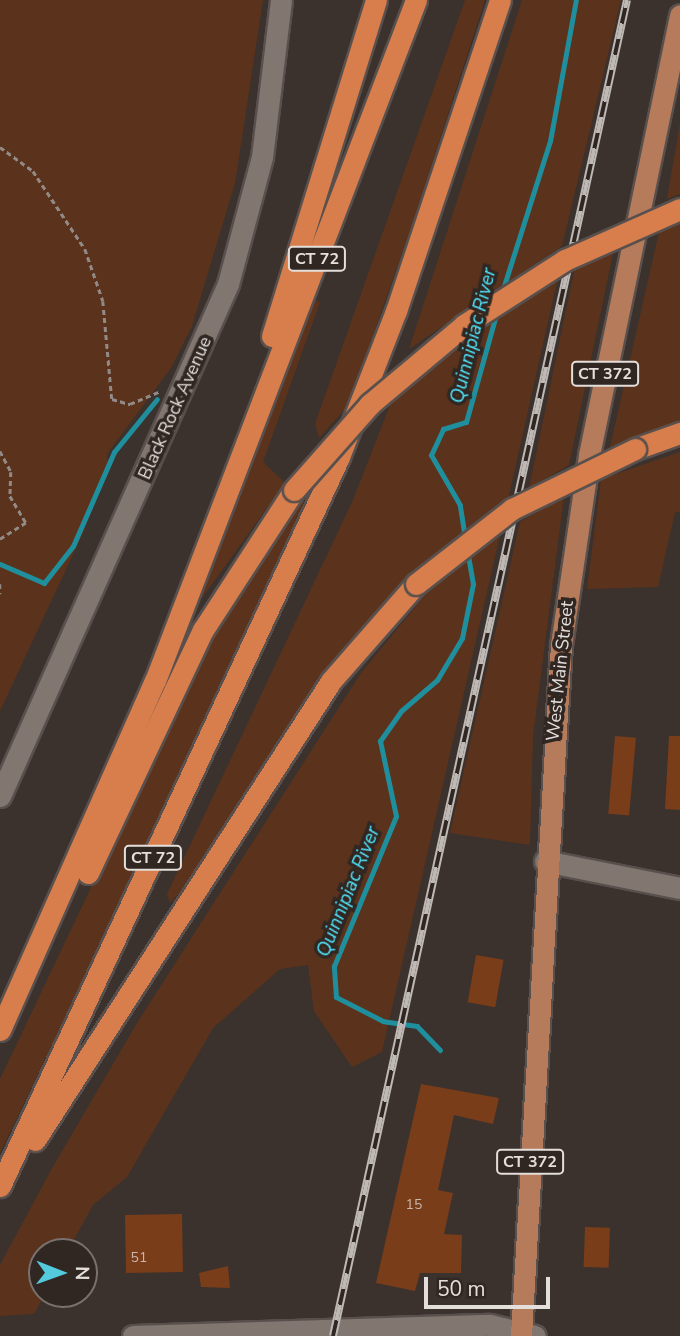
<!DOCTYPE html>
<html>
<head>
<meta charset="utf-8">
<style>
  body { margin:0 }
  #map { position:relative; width:680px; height:1336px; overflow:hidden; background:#3b312d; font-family:"Nunito Sans",sans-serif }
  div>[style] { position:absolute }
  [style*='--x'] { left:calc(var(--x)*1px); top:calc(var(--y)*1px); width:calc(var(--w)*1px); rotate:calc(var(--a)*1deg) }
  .green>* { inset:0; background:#5b331c }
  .stream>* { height:5px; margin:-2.5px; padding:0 2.5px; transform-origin:2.5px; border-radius:2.5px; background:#1f8f9e }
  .building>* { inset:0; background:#793d1a; transform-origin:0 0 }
  .path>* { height:2.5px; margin-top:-1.25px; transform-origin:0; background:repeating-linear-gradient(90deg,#928a87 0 5px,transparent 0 8.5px) }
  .roads { filter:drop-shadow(2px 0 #59504d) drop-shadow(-2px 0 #59504d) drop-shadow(0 2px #59504d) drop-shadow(0 -2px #59504d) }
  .minor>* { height:21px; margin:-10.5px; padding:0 10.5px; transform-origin:10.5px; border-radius:10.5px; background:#817670 }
  .major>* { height:21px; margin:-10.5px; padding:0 10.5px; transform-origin:10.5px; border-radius:10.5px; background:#b57b5a }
  .highway>* { height:21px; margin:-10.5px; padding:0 10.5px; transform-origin:10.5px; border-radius:10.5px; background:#d77e4c }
  .rail>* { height:8px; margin-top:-4px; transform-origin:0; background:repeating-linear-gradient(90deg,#302723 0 16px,#bfb9b5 0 32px); box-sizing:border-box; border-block:2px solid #bfb9b5 }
  .bridges { filter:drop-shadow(2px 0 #59504d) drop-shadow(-2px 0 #59504d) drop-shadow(0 2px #59504d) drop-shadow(0 -2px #59504d) }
  .highway-bridge>* { height:21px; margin:-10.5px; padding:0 10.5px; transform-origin:10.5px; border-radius:10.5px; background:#d77e4c }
  span { translate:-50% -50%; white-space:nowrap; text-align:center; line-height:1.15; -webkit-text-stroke:7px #302723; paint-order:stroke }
  .number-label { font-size:14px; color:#cab6ac }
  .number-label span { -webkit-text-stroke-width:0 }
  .shield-label span { padding:2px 5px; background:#302723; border:2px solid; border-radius:5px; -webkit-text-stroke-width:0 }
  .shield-label { font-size:16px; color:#e5dfdc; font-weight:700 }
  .street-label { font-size:18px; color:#e5dfdc }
  .water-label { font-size:19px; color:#51e4fa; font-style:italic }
  .north { position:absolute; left:28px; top:1238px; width:70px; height:70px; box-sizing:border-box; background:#302723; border:2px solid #78716d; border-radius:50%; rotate:91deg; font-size:19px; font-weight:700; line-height:28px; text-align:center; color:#e5dfdc }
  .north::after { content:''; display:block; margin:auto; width:24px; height:32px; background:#54cadd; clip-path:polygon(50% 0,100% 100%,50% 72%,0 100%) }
  .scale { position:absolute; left:424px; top:1277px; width:126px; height:32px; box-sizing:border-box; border:4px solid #e5dfdc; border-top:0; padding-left:9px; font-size:21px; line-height:24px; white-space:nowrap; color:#e5dfdc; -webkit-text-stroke:5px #302723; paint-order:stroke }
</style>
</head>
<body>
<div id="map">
  <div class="green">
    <div style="clip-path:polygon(0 0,263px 0,235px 183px,192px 326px,171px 368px,107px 454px,109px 466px,83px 533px,0 711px)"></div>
    <div style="clip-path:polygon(465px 0,485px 0,413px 222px,348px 406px,319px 438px,315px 424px)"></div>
    <div style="clip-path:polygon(522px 0,621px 0,562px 246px,409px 349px)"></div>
    <div style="clip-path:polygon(680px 123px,680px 194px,667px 199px)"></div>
    <div style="clip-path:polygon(680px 221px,680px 423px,610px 447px,660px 228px)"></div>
    <div style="clip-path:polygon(614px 248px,569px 465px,529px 488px,575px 267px)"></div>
    <div style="clip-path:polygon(558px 277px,508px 500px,461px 533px,349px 641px,192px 879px,170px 903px,167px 894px,353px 500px,394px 395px,448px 349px)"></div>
    <div style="clip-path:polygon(315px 300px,320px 302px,263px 462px,285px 483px,199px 602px)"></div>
    <div style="clip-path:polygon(680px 452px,680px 512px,675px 512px,658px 587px,587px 589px,601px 479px)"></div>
    <div style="clip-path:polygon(302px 496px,306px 504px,268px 594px,0 1153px,0 1079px,184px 692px,231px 604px)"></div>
    <div style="clip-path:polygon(564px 496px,533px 736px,530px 845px,450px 833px,520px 522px)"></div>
    <div style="clip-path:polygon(500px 535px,382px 1052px,352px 1067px,314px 1011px,308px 965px,280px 969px,213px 1028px,127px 1177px,93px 1205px,67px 1252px,42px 1252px,45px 1294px,34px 1314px,0 1316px,0 1265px,51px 1170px,137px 1023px,361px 673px,426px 594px)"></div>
  </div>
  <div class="stream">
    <div style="--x:502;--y:292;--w:158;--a:-72.4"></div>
    <div style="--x:550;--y:141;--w:143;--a:-79.6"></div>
    <div style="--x:465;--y:538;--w:33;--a:-99"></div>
    <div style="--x:460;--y:505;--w:58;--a:-120.1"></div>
    <div style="--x:431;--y:455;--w:29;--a:-65"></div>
    <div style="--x:443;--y:429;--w:24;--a:-17"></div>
    <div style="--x:466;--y:422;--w:115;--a:-74.4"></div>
    <div style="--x:0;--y:564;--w:48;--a:23.4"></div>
    <div style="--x:44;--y:583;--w:47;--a:-51.9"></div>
    <div style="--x:73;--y:546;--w:103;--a:-66.4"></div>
    <div style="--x:114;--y:452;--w:68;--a:-50.9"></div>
    <div style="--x:440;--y:1050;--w:33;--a:-134"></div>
    <div style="--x:417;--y:1026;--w:34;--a:-172"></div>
    <div style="--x:383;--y:1021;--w:53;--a:-152.9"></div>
    <div style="--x:336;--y:997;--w:31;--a:-94"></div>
    <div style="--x:334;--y:966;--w:162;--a:-67.5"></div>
    <div style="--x:396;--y:816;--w:77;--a:-102"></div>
    <div style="--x:380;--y:741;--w:37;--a:-55"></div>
    <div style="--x:401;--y:711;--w:48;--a:-40.7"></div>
    <div style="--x:437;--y:680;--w:49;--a:-59.2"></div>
    <div style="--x:462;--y:638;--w:55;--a:-78.5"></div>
    <div style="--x:473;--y:584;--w:34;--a:-100"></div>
  </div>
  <div class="building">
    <div style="left:615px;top:736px;width:21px;height:78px;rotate:5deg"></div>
    <div style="clip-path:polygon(669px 736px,680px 736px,680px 810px,665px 809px)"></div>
    <div style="left:476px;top:955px;width:28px;height:48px;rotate:10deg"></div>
    <div style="clip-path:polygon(421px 1084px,499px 1098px,493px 1124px,454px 1115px,438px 1190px,453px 1193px,444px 1234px,462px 1235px,461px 1273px,420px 1273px,415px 1291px,376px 1283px)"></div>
    <div style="left:182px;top:1214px;width:58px;height:57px;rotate:89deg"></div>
    <div style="left:585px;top:1227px;width:25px;height:40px;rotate:2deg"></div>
    <div style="clip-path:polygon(228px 1266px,230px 1288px,201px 1287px,199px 1273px)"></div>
  </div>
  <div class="path">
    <div style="--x:0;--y:147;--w:41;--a:36"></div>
    <div style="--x:33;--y:171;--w:94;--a:56.3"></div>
    <div style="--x:85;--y:249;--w:55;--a:70.9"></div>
    <div style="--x:103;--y:301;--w:98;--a:84.8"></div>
    <div style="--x:112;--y:399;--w:19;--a:16"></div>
    <div style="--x:130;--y:404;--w:33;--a:-23"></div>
    <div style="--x:0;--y:451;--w:24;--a:62"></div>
    <div style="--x:11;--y:472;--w:24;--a:92"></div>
    <div style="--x:10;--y:496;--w:31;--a:59"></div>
    <div style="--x:26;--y:523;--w:31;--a:148"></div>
    <div style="--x:0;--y:584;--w:10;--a:90"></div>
  </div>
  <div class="roads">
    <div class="minor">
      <div style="--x:0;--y:796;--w:560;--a:-66"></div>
      <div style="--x:228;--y:284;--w:131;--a:-75"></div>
      <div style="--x:262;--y:157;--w:158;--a:-83.1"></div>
      <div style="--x:545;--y:861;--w:138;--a:11.3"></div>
      <div style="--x:133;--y:1336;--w:357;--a:-1.8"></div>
      <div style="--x:490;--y:1325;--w:46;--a:13.7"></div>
    </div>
    <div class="major">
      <div style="--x:521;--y:1336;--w:692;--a:-86.69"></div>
      <div style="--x:561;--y:645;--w:192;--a:-81.6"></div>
      <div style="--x:589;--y:455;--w:449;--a:-78.3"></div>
    </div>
    <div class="highway">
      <div style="--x:272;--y:336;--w:352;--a:-72.8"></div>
      <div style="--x:635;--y:449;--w:48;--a:-19.6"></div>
      <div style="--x:88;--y:873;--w:269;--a:-64.7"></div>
      <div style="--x:203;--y:630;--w:167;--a:-57"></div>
      <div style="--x:0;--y:1030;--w:382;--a:-66.1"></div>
      <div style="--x:155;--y:681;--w:729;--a:-69.03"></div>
      <div style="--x:35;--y:1140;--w:546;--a:-57.18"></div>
      <div style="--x:331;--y:681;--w:129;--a:-48.8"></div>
      <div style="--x:0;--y:1186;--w:804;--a:-65.06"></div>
      <div style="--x:339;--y:457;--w:157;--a:-68.7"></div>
      <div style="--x:396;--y:311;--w:328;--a:-71.5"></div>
    </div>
  </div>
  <div class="rail">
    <div style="--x:333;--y:1336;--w:1368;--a:-77.59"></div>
  </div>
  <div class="bridges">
    <div class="highway-bridge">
      <div style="--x:294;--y:490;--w:115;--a:-48.5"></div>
      <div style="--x:370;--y:404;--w:123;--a:-40"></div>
      <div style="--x:464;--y:325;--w:120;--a:-32.8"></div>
      <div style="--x:565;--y:260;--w:126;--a:-23.9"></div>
      <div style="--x:416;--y:584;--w:122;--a:-38"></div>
      <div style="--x:512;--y:509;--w:137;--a:-26"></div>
    </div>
  </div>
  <div class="number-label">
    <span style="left:414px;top:1205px">15</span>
    <span style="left:139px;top:1258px">51</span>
  </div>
  <div class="shield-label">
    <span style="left:317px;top:259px">CT 72</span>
    <span style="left:605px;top:374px">CT 372</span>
    <span style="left:153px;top:858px">CT 72</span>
    <span style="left:530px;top:1162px">CT 372</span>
  </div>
  <div class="street-label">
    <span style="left:175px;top:408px;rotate:-66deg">Black Rock Avenue</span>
    <span style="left:560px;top:671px;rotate:-84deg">West Main Street</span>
  </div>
  <div class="water-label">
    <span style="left:474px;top:336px;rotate:-76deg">Quinnipiac River</span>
    <span style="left:349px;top:892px;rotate:-68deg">Quinnipiac River</span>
  </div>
  <div class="north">N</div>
  <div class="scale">50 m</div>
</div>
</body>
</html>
